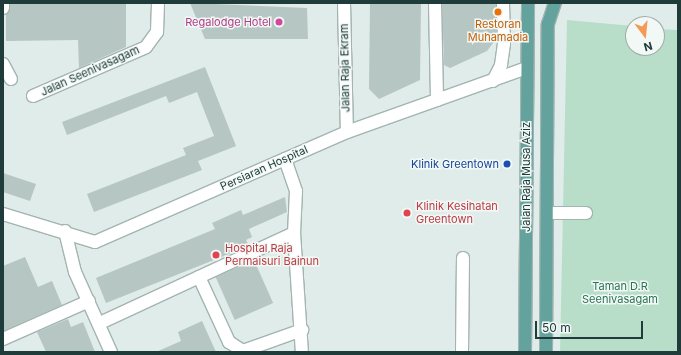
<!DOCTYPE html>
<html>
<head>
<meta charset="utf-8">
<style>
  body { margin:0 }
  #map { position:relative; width:681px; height:355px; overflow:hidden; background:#e0ece9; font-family:Inter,sans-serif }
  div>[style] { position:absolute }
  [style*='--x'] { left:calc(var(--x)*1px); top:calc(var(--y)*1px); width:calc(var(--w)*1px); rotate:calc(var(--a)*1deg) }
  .green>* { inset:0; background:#b8dec9 }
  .building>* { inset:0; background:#b6c6c2; transform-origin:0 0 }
  .roads { filter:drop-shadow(1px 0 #a3b4b1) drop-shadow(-1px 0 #a3b4b1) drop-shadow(0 1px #a3b4b1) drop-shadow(0 -1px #a3b4b1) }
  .minor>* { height:12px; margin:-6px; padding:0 6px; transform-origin:6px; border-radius:6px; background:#fff }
  .major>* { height:12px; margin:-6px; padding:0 6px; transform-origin:6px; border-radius:6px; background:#64a29d }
  .dots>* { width:11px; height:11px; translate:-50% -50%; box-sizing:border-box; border:2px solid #f1f8f6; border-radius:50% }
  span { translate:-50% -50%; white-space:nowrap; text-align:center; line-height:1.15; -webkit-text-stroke:3px #f1f8f6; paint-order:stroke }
  .hotel-label { font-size:11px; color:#b23c85 }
  .right { translate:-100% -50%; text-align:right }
  .food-label { font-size:11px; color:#c56008 }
  .street-label { font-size:11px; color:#203c3a }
  .transit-label { font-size:11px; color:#164399 }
  .health-label { font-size:11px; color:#be3a42 }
  .left { translate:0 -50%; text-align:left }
  .park-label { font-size:11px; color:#2a7454 }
  .frame { position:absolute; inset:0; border:4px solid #203c3a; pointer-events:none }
  .north { position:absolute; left:625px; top:16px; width:40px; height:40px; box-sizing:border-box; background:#f1f8f6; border:1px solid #9dadab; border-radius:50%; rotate:164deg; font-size:11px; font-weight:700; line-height:16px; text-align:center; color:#203c3a }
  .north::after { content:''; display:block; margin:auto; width:14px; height:18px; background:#f59955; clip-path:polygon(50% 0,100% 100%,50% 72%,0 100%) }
  .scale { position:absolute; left:535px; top:321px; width:108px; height:18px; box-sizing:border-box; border:2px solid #203c3a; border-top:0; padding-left:5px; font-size:12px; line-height:14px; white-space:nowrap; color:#203c3a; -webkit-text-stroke:3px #f1f8f6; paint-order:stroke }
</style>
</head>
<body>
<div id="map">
  <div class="green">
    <div style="clip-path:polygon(567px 20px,633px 26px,633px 48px,657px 48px,657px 29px,678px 30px,678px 352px,560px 352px)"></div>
  </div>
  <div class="building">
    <div style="clip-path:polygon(10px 3px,126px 3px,126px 47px,79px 68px,78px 40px,6px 41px,6px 15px)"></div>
    <div style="clip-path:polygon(190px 3px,307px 8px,308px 39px,205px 39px)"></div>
    <div style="clip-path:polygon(370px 3px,421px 3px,420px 80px,379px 99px,369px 89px)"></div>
    <div style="clip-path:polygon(442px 3px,496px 3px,496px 39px,487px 51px,450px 68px,444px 65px)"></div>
    <div style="clip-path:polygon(205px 67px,236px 146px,198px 161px,202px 170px,94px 212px,87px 194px,186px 155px,183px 148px,214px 136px,197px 92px,169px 103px,166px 96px,67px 135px,62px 122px)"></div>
    <div style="clip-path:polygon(3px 173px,36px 184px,30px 201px,3px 192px)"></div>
    <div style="clip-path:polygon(285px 197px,287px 212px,249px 229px,252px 237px,246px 240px,249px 246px,106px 303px,96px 278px,215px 229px,212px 223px,241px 210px,243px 215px)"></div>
    <div style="clip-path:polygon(25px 257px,38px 287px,52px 281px,62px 305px,3px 331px,3px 266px)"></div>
    <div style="left:254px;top:260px;width:47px;height:42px;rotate:66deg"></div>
    <div style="clip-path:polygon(68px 319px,71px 327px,83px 322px,95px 352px,46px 352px,37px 332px)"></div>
    <div style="clip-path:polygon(202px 321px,216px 352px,156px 352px,181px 341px,178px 332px)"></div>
  </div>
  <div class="roads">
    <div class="minor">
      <div style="--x:344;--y:3;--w:129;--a:88.7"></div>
      <div style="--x:435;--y:3;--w:97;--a:88.8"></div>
      <div style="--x:3;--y:8;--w:5;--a:-90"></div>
      <div style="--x:3;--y:64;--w:17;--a:62"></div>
      <div style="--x:493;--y:81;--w:18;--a:-63"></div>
      <div style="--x:501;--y:65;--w:21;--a:-82"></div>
      <div style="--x:504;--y:44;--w:41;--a:-91.4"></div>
      <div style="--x:33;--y:96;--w:123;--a:-23.4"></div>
      <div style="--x:146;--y:47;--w:19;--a:-54"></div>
      <div style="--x:157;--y:32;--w:29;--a:-88"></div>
      <div style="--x:285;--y:159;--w:34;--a:71"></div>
      <div style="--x:296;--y:191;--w:42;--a:92.7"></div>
      <div style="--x:294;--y:233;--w:119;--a:86.2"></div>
      <div style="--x:547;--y:213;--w:39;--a:0"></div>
      <div style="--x:3;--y:214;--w:96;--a:16.9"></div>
      <div style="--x:95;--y:242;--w:275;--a:-23.6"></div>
      <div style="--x:347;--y:132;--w:191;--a:-19.6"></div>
      <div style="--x:65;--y:231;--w:42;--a:76.3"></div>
      <div style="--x:75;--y:272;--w:88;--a:65.8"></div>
      <div style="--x:199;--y:277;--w:72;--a:65.2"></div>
      <div style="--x:229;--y:342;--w:17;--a:33"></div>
      <div style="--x:243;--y:351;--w:63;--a:-19.6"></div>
      <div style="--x:100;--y:323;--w:214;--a:-24.9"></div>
      <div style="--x:3;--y:339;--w:94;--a:-23.8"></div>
      <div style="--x:462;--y:352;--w:94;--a:-89.4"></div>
    </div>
    <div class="major">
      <div style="--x:525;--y:352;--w:349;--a:-89.5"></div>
      <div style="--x:546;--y:352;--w:328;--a:-89.7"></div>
      <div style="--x:548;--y:24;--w:22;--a:-72"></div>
    </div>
  </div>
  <div class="dots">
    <div style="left:498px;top:12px;background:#e8710a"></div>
    <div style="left:279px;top:22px;background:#d1479c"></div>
    <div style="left:507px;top:164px;background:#1a4fb4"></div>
    <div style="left:407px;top:213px;background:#e0444e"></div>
    <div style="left:216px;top:255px;background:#e0444e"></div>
  </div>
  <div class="hotel-label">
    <span class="right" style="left:271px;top:22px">Regalodge Hotel</span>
  </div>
  <div class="food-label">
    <span style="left:498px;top:31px">Restoran<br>Muhamadia</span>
  </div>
  <div class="street-label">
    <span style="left:345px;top:68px;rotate:-91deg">Jalan Raja Ekram</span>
    <span style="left:90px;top:71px;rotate:-24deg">Jalan Seenivasagam</span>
    <span style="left:264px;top:168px;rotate:-24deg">Persiaran Hospital</span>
    <span style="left:526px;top:177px;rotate:-90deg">Jalan Raja Musa Aziz</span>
  </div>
  <div class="transit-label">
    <span class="right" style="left:499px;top:164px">Klinik Greentown</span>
  </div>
  <div class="health-label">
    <span class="left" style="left:416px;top:213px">Klinik Kesihatan<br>Greentown</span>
    <span class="left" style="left:225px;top:255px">Hospital Raja<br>Permaisuri Bainun</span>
  </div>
  <div class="park-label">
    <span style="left:620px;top:293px">Taman D.R<br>Seenivasagam</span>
  </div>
  <div class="frame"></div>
  <div class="north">N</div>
  <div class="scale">50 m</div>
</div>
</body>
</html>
